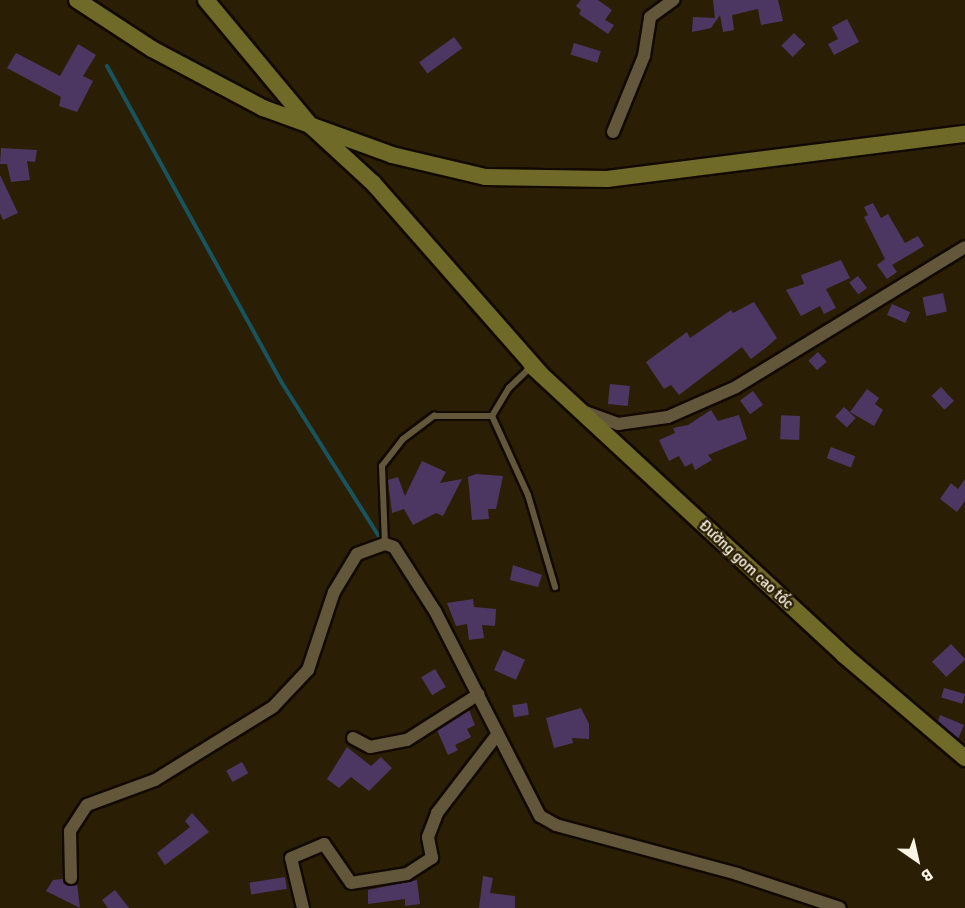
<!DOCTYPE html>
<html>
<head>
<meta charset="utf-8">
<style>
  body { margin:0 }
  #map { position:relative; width:965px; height:908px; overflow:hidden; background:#2a1f05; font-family:Signika,sans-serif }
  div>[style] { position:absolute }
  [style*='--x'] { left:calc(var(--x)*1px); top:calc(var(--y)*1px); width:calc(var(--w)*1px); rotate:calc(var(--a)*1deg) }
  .stream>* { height:4px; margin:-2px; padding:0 2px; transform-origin:2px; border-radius:2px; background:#18535e }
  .building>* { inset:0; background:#4c3763; transform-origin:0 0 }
  .roads { filter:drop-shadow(2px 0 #120900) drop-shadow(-2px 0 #120900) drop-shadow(0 2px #120900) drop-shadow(0 -2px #120900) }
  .lane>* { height:6px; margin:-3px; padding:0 3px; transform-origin:3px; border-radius:3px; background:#62563b }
  .street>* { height:12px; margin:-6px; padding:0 6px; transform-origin:6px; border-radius:6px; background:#62563b }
  .secondary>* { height:16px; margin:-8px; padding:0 8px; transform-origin:8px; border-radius:8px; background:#706a29 }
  span { translate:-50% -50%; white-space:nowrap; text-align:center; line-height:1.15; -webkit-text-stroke:5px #2a1f05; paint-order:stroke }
  .street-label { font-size:15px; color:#fbf4e5 }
  .north { position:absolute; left:887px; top:830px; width:60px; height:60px; -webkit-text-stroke:4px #2a1f05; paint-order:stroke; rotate:146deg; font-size:16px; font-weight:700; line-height:24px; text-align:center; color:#fbf4e5 }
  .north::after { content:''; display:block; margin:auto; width:21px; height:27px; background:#fbf4e5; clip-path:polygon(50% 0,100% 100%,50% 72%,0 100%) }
</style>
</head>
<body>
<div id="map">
  <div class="stream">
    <div style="--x:107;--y:66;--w:362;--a:61.1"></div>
    <div style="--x:282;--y:383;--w:189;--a:57.7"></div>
    <div style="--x:388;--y:550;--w:16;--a:55"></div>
  </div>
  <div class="building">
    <div style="clip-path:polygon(581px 0,598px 0,612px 10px,605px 20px,614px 25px,608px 34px,579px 14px,581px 10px,576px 6px)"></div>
    <div style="clip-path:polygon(713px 0,778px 0,783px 21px,761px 25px,758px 9px,732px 15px,734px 30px,723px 32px,720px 15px,711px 28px,692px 32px,693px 17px,715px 18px)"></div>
    <div style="clip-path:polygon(847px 19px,859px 42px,834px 55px,828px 44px,838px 39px,832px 27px)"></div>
    <div style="left:794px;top:33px;width:16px;height:18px;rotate:45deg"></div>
    <div style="left:454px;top:37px;width:14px;height:43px;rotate:54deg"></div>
    <div style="left:574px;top:43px;width:28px;height:12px;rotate:17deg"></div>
    <div style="clip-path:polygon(78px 44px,96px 55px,83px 76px,93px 81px,77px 112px,59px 106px,61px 97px,7px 68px,16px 53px,60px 76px)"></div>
    <div style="clip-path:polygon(1px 148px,37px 150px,35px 162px,27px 161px,30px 180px,11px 182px,7px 164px,0 164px)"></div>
    <div style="clip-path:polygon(0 175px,18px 213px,3px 220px,0 213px)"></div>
    <div style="clip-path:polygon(873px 203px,881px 218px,888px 214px,905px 243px,918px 236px,924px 246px,892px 265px,897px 272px,887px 279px,877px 265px,885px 259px,864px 217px,868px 215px,864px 207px)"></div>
    <div style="clip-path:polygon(841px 260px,850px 278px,826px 289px,836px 308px,824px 314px,820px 306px,801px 316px,786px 290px,804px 284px,801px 275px)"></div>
    <div style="left:858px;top:276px;width:15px;height:11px;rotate:53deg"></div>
    <div style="left:943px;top:293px;width:19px;height:21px;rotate:78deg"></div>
    <div style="clip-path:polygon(754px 302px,777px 338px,768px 346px,751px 359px,742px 347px,679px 395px,671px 385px,664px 389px,646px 362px,687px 332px,690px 338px,731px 310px,733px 313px)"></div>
    <div style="left:892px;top:304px;width:20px;height:12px;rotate:24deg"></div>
    <div style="left:818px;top:352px;width:13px;height:13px;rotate:48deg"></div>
    <div style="left:610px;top:384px;width:20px;height:20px;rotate:6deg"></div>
    <div style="left:941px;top:387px;width:19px;height:13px;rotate:47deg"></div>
    <div style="clip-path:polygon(867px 389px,879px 398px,875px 404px,883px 410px,874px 426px,850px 412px)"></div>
    <div style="left:753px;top:391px;width:17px;height:16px;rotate:54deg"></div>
    <div style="left:844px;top:407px;width:16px;height:13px;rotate:43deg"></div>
    <div style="clip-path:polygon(711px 410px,718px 421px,739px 415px,747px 439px,708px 455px,712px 460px,695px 470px,692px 463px,685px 467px,679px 456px,669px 461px,659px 440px,675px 433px,673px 428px,688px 425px)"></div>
    <div style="left:800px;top:416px;width:24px;height:19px;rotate:92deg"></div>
    <div style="left:831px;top:447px;width:26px;height:12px;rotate:21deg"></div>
    <div style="clip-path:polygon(422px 461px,446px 472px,440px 483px,462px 479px,443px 516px,436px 513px,413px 525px,404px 509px,392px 513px,388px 480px,398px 477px,405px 496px)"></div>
    <div style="clip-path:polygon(476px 474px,503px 476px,496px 509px,488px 509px,489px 519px,472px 520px,468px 477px)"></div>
    <div style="clip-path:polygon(965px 479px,965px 501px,957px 512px,940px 499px,951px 483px,958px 489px)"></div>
    <div style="clip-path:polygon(513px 565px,542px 575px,538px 587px,510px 580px)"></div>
    <div style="clip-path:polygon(473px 599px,474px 607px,496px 609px,495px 626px,482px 625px,484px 638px,469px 640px,467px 624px,456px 626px,447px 603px)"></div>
    <div style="left:951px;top:644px;width:21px;height:26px;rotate:47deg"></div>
    <div style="left:503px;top:650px;width:24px;height:22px;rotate:24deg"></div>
    <div style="left:435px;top:669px;width:21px;height:16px;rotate:59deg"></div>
    <div style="left:944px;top:688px;width:22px;height:10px;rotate:16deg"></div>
    <div style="left:527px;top:703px;width:12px;height:15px;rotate:81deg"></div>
    <div style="clip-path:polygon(581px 708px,589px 724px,589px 739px,572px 738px,573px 743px,554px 748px,546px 718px)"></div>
    <div style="clip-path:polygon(469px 710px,475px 725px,467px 729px,471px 737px,455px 745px,458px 750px,448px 755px,437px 730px)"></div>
    <div style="clip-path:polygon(940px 715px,964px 725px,958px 739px,938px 721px)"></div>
    <div style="clip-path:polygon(347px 747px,371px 766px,381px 757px,392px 768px,369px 791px,351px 777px,339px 788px,327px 779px)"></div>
    <div style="left:242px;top:762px;width:13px;height:18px;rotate:61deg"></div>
    <div style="clip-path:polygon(192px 813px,209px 832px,165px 865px,157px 853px,190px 827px,185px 821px)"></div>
    <div style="clip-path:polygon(483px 876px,493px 878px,490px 893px,515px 896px,515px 908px,479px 908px)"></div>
    <div style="left:285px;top:877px;width:12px;height:36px;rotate:81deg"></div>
    <div style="clip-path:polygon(63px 879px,68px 885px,77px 883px,80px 908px,46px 891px,53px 880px)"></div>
    <div style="clip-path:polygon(417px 880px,420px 904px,405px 906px,405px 899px,368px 904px,368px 890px)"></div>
    <div style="clip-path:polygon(115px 890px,129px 908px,108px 908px,102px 900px)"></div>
  </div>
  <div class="roads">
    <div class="lane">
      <div style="--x:492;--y:416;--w:87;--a:65.5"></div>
      <div style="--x:528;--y:495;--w:96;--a:73.6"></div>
      <div style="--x:385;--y:544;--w:78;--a:-92.2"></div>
      <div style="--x:382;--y:466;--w:34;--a:-52"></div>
      <div style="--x:403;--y:439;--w:39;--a:-37"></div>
      <div style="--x:434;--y:416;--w:58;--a:0"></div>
      <div style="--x:492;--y:416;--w:33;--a:-59"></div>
      <div style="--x:509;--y:388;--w:32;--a:-44"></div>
    </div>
    <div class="street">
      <div style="--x:613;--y:132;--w:82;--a:-67.8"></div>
      <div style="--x:644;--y:56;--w:39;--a:-81"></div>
      <div style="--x:650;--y:17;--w:29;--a:-36"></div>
      <div style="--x:585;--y:412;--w:35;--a:20"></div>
      <div style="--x:618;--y:424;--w:50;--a:-8"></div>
      <div style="--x:668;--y:417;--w:74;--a:-23.8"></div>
      <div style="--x:736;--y:387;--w:268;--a:-31.4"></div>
      <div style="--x:353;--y:738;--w:19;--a:28"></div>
      <div style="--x:370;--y:747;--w:38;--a:-11"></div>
      <div style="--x:407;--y:740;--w:85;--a:-32.6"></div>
      <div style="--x:71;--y:878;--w:47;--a:-91.2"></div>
      <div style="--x:70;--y:831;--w:31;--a:-57"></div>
      <div style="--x:87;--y:805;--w:72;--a:-20.2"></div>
      <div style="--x:155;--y:780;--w:139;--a:-31.7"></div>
      <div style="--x:273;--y:707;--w:51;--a:-46.6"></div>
      <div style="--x:308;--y:670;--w:82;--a:-71.6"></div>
      <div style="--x:334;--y:592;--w:44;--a:-58.8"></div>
      <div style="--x:357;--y:554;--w:30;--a:-20"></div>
      <div style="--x:385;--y:544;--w:9;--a:18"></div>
      <div style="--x:394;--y:547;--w:76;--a:57.4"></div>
      <div style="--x:435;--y:611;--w:230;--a:62.9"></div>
      <div style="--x:540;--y:816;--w:18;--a:29"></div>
      <div style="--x:556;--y:825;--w:188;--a:15.1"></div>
      <div style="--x:737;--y:874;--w:108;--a:18.3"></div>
      <div style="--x:303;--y:908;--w:51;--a:-103.5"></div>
      <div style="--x:291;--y:858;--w:36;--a:-23"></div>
      <div style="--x:324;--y:844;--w:47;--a:55.3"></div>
      <div style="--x:351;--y:883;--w:57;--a:-9.1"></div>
      <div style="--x:407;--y:874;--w:30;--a:-33"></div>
      <div style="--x:432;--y:858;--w:21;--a:-101"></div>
      <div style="--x:428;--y:837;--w:26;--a:-69"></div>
      <div style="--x:437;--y:813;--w:97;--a:-52.5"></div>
    </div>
    <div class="secondary">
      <div style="--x:77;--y:0;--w:90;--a:33.2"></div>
      <div style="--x:152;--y:49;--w:126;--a:28"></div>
      <div style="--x:263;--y:108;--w:137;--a:20"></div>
      <div style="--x:392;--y:155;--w:96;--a:13.3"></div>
      <div style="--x:485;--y:177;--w:122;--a:0.9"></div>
      <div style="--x:607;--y:179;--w:361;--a:-7.2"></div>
      <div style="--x:206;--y:0;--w:164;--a:50.2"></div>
      <div style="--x:311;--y:126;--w:84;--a:42.6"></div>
      <div style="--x:373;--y:183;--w:252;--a:48.7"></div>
      <div style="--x:532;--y:366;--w:425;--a:42.8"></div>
      <div style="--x:844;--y:655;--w:159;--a:40.4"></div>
    </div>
  </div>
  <div class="street-label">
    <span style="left:746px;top:565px;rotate:43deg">Đường gom cao tốc</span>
  </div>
  <div class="north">B</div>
</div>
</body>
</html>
